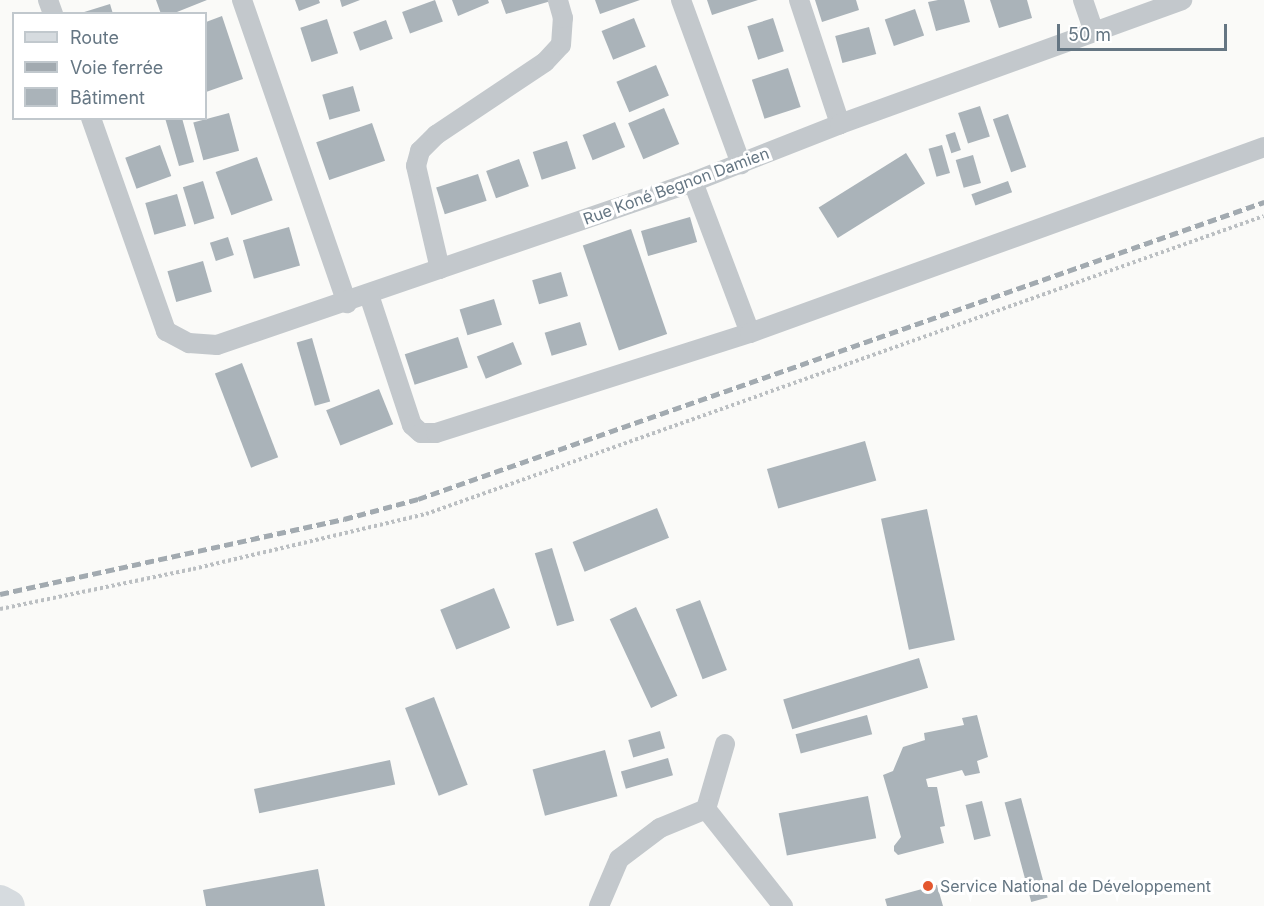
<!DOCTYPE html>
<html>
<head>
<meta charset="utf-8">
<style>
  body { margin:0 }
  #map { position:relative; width:1264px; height:906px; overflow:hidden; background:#fafaf8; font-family:Inter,sans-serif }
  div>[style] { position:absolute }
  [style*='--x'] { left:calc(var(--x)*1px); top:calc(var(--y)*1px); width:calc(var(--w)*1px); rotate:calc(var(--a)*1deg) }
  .building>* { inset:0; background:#aab3b9; transform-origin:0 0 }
  .path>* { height:4px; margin-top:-2px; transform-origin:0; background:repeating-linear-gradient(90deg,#bbbfc2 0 3px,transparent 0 6px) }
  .minor>* { height:20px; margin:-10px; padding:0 10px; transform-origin:10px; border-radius:10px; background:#c3c8cc }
  .primary>* { height:32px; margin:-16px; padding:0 16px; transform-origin:16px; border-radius:16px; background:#d6dbdf }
  .rail>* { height:4.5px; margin-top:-2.25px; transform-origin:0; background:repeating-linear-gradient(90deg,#a2aab0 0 9px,transparent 0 13.5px) }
  .dots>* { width:16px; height:16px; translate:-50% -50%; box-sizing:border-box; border:3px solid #fff; border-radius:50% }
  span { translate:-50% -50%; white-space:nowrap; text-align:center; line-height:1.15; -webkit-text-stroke:6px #fff; paint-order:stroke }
  .street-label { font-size:16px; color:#657683 }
  .poi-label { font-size:16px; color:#657683 }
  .left { translate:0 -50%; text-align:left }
  .legend { position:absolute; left:12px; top:12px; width:195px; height:108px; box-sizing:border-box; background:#fff; border:2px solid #c1c8cd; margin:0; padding:8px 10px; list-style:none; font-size:18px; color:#657683 }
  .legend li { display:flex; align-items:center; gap:12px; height:30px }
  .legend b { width:30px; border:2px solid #c1c8cd }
  .scale { position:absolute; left:1057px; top:24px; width:170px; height:27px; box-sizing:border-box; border:3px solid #657683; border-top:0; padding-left:8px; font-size:18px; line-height:21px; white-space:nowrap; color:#657683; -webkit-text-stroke:4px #fff; paint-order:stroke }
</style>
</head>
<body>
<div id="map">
  <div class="building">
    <div style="clip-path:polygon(156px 0,207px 0,172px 14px,161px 14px)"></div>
    <div style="clip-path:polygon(295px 0,319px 0,320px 3px,299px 11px)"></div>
    <div style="clip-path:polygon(340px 0,360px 0,342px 7px)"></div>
    <div style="left:435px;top:0;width:23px;height:35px;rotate:70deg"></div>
    <div style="clip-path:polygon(452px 0,488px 0,489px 3px,458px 16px)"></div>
    <div style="clip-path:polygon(501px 0,550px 0,551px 1px,506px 14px)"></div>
    <div style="clip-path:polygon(595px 0,640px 0,600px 14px)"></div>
    <div style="clip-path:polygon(707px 0,758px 0,712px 15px)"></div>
    <div style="clip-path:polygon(815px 0,856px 0,859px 10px,822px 22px)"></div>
    <div style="clip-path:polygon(938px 0,964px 0,970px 22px,936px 31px,928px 2px)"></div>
    <div style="clip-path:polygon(990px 0,1027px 0,1032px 18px,999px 28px)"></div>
    <div style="clip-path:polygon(110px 4px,113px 14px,81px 14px,81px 13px)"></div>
    <div style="left:915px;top:9px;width:28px;height:32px;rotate:71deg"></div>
    <div style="clip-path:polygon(222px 16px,243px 79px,206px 92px,206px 22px)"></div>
    <div style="left:634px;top:18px;width:31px;height:35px;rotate:68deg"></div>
    <div style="left:773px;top:18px;width:35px;height:27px;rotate:72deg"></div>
    <div style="left:327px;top:19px;width:36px;height:28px;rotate:72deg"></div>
    <div style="left:386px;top:20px;width:20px;height:35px;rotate:70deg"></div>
    <div style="left:869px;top:27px;width:28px;height:35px;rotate:75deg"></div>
    <div style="left:656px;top:65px;width:33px;height:43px;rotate:67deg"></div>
    <div style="left:788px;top:68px;width:41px;height:38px;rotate:72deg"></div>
    <div style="left:353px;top:86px;width:26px;height:32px;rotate:74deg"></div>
    <div style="left:980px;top:106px;width:32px;height:23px;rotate:72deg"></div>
    <div style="left:664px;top:108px;width:39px;height:39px;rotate:67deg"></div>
    <div style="left:229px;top:113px;width:39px;height:37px;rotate:75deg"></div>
    <div style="left:1008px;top:114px;width:56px;height:16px;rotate:71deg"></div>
    <div style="clip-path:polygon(165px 118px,182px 118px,194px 162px,179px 166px)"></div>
    <div style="left:615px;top:122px;width:27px;height:35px;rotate:68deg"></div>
    <div style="left:372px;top:123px;width:40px;height:59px;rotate:71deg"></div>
    <div style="left:955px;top:132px;width:19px;height:10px;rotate:72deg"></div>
    <div style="left:567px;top:141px;width:29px;height:36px;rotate:72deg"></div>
    <div style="left:160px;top:145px;width:33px;height:37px;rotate:70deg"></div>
    <div style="left:942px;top:145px;width:29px;height:14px;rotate:74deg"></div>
    <div style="left:906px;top:153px;width:36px;height:103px;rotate:58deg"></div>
    <div style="left:973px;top:155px;width:29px;height:18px;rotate:74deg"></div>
    <div style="left:257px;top:157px;width:46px;height:44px;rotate:70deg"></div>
    <div style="left:519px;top:159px;width:29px;height:35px;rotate:70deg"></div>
    <div style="left:478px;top:174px;width:28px;height:44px;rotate:72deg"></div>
    <div style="left:203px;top:181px;width:39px;height:21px;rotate:73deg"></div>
    <div style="left:1008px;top:181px;width:12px;height:39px;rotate:70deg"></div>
    <div style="left:177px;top:194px;width:33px;height:33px;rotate:74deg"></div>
    <div style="left:690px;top:217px;width:26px;height:51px;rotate:74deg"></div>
    <div style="left:289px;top:227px;width:40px;height:48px;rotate:74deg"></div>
    <div style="left:631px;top:229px;width:111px;height:51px;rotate:71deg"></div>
    <div style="left:228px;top:237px;width:19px;height:19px;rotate:72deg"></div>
    <div style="left:203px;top:261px;width:32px;height:37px;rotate:74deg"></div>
    <div style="left:561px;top:272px;width:25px;height:30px;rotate:74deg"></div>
    <div style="left:494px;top:299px;width:27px;height:36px;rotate:73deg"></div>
    <div style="left:580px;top:322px;width:24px;height:37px;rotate:73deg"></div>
    <div style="left:458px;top:337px;width:32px;height:56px;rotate:72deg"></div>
    <div style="left:312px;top:338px;width:66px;height:16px;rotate:74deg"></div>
    <div style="left:513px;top:342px;width:24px;height:39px;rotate:68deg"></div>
    <div style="left:242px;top:363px;width:101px;height:29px;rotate:69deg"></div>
    <div style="left:379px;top:389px;width:38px;height:57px;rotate:68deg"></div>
    <div style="left:865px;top:441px;width:41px;height:102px;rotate:74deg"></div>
    <div style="left:657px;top:508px;width:32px;height:91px;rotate:68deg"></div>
    <div style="left:927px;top:509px;width:134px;height:47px;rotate:78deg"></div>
    <div style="left:552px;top:548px;width:76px;height:18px;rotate:73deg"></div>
    <div style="left:494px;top:588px;width:43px;height:58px;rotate:68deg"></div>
    <div style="left:700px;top:600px;width:75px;height:26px;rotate:69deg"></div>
    <div style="left:636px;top:607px;width:98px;height:29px;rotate:65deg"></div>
    <div style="left:919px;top:658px;width:31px;height:142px;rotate:73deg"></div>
    <div style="left:434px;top:697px;width:94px;height:31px;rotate:69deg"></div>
    <div style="left:867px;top:715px;width:20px;height:74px;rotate:75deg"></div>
    <div style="clip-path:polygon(977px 715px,988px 757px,977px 761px,980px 773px,965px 776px,962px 770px,926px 779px,928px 787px,937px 787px,945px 826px,940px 827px,944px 843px,898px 855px,894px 851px,894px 846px,901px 837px,883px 775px,893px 771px,903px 747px,925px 740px,924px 733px,964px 725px,962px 718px)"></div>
    <div style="left:660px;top:731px;width:18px;height:33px;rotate:74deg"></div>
    <div style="left:605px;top:750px;width:48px;height:75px;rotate:75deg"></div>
    <div style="left:668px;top:758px;width:18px;height:49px;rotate:74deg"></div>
    <div style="left:390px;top:760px;width:25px;height:139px;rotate:78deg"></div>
    <div style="left:868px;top:796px;width:43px;height:91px;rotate:79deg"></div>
    <div style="left:1021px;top:798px;width:103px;height:17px;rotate:75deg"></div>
    <div style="left:982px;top:801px;width:36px;height:17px;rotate:76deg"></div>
    <div style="clip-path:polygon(318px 869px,325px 906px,206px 906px,203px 890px)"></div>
    <div style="clip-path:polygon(937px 885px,943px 906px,887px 906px,885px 899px)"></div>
  </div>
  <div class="path">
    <div style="--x:0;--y:609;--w:197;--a:-11.7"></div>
    <div style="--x:193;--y:569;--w:239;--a:-13.3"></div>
    <div style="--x:426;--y:514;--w:889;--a:-19.58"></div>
  </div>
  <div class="minor">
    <div style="--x:48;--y:0;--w:15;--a:70"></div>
    <div style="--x:242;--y:0;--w:321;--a:70.9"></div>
    <div style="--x:681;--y:0;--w:175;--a:69.9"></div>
    <div style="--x:799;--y:0;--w:131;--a:71.7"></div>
    <div style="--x:1083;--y:0;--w:34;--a:71"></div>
    <div style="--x:91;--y:118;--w:226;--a:70.6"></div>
    <div style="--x:166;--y:331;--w:26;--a:28"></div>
    <div style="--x:189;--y:343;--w:28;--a:4"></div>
    <div style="--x:217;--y:345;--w:503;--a:-18.9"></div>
    <div style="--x:693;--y:182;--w:158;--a:-21.5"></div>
    <div style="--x:840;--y:124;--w:364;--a:-19.9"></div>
    <div style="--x:693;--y:182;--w:161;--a:69.3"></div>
    <div style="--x:440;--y:269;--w:106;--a:-103.1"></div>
    <div style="--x:416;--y:166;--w:16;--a:-75"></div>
    <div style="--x:420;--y:151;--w:23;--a:-45"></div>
    <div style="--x:436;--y:135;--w:131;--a:-33.8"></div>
    <div style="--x:545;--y:62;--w:23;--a:-47"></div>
    <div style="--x:561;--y:45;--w:27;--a:-86"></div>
    <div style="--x:563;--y:18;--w:19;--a:-106"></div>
    <div style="--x:369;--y:295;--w:137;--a:71.7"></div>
    <div style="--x:412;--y:425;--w:12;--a:42"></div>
    <div style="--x:421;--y:433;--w:15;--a:0"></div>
    <div style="--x:436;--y:433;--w:330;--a:-17.7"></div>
    <div style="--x:750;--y:333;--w:547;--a:-19.89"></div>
    <div style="--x:725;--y:744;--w:68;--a:106.3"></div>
    <div style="--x:706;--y:809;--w:124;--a:51.6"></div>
    <div style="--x:599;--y:906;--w:51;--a:-66.9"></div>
    <div style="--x:619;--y:859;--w:51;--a:-37.1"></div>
    <div style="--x:660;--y:828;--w:50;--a:-22.4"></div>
  </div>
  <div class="primary">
    <div style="--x:0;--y:901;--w:10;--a:29"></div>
  </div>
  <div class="rail">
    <div style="--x:0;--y:594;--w:352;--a:-12.3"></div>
    <div style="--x:344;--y:519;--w:77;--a:-15.1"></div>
    <div style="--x:418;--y:499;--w:897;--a:-19.34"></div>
  </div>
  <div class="dots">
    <div style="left:928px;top:886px;background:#e4572e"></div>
  </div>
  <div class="street-label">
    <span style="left:676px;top:186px;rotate:-20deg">Rue Koné Begnon Damien</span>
  </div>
  <div class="poi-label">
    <span class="left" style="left:940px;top:886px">Service National de Développement</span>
  </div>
  <ul class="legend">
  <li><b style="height:8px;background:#d6dbdf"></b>Route</li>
  <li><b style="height:8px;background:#a2aab0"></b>Voie ferrée</li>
  <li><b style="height:16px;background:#aab3b9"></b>Bâtiment</li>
  </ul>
  <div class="scale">50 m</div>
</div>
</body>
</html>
